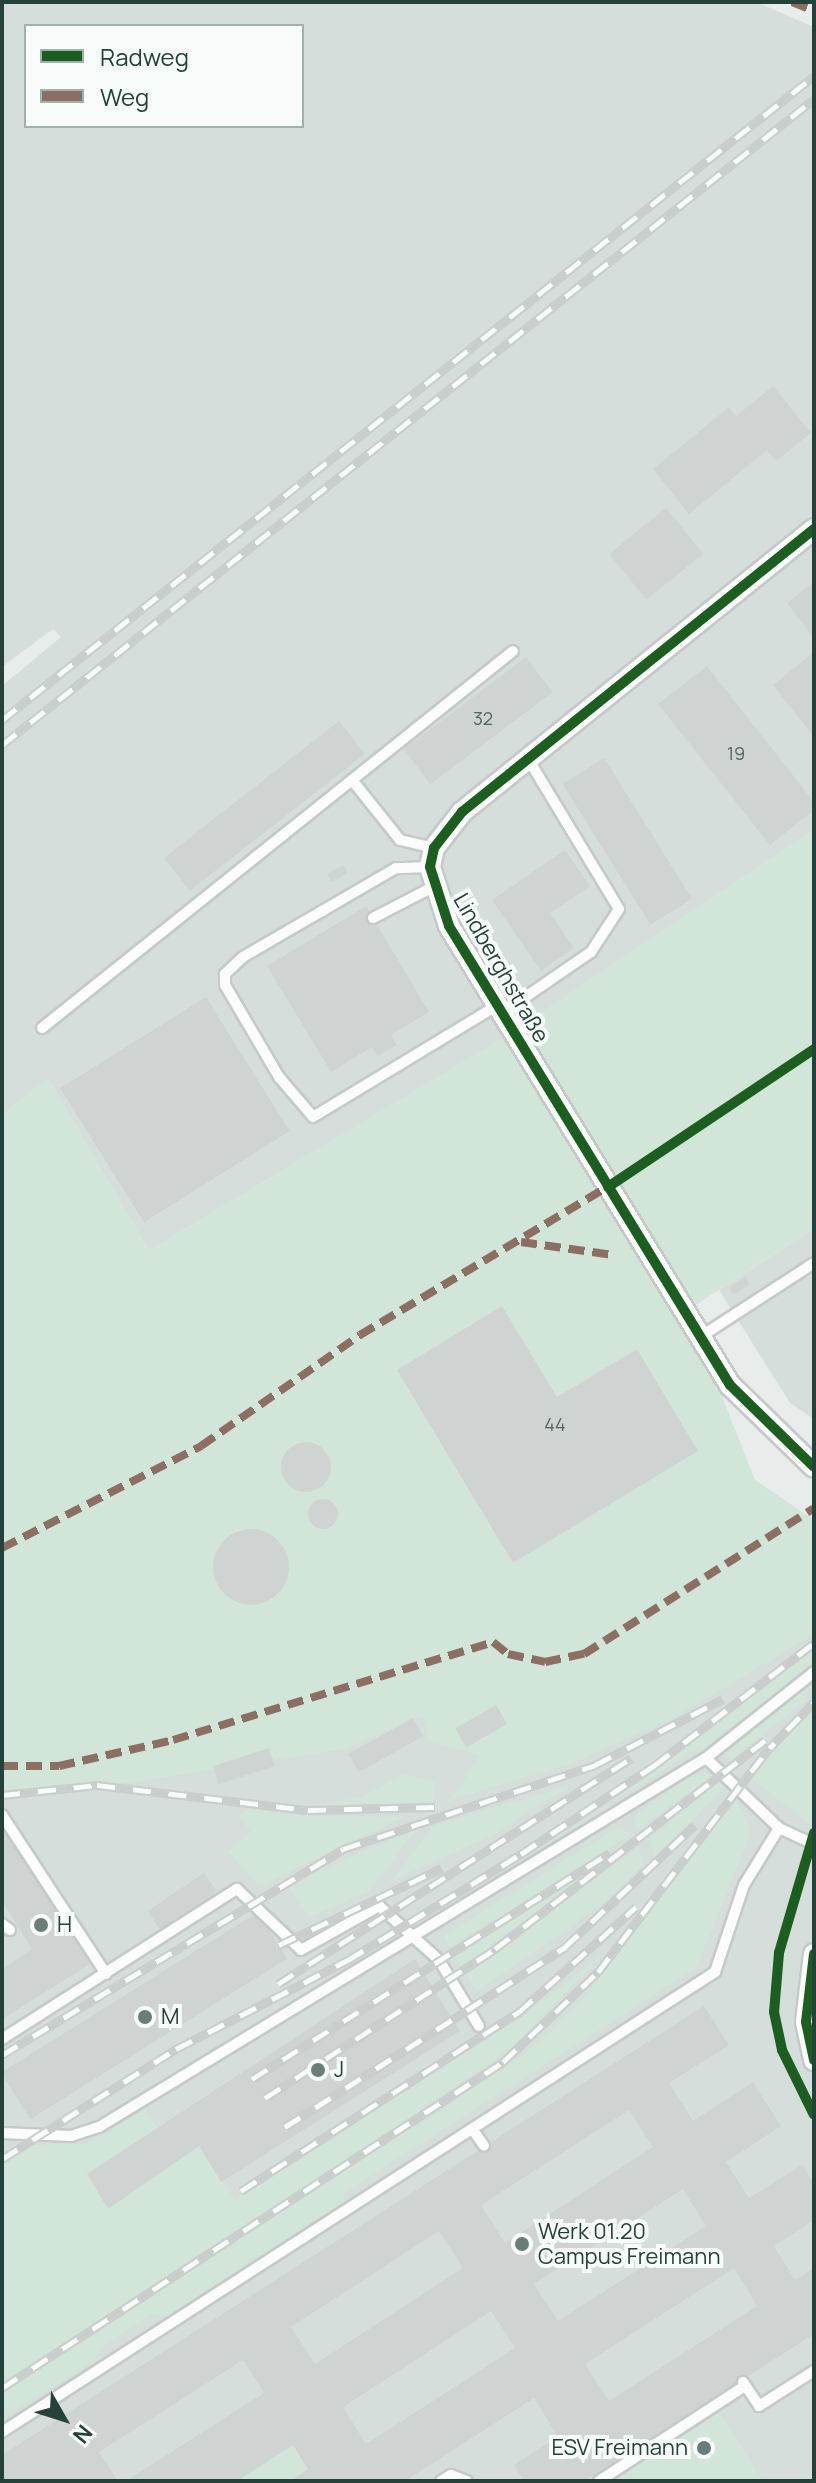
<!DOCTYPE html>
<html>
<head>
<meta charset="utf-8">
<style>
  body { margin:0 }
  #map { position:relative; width:816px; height:2483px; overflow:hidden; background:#e8edeb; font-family:Manrope,sans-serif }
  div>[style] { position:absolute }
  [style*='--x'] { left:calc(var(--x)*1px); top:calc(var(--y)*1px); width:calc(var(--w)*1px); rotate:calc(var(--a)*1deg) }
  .built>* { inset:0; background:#d6dedb }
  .green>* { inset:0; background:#d1e6d8 }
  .building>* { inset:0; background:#cfd4d2; transform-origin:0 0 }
  .round { border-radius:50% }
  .roads { filter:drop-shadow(2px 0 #c5cac8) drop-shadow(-2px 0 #c5cac8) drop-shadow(0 2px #c5cac8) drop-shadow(0 -2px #c5cac8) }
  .service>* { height:10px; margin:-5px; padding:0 5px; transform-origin:5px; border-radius:5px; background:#fcfcfc }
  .minor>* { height:20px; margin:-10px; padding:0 10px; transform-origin:10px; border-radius:10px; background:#fcfcfc }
  .rail>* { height:9px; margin-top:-4.5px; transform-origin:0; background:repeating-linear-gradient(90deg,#f7fbf9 0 18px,#c9cdcc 0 36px); box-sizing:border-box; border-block:2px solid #c9cdcc }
  .quiet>* { height:8px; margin-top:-4px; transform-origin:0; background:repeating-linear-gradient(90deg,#8d6e63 0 16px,transparent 0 24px) }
  .cycleway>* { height:10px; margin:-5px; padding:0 5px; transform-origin:5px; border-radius:5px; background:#1b5e20 }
  .dots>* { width:22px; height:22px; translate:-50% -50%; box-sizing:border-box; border:4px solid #f7fbf9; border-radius:50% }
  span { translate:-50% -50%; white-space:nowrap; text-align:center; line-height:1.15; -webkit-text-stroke:8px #f7fbf9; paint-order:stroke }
  .number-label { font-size:18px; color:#506761 }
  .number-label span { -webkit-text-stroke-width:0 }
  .street-label { font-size:22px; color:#24423a }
  .poi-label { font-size:22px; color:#24423a }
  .left { translate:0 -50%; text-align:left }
  .right { translate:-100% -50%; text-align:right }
  .frame { position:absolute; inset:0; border:4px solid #24423a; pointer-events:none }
  .legend { position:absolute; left:24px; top:24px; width:280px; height:104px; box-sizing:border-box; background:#f7fbf9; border:2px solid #a3b1ad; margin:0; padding:10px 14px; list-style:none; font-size:24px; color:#24423a }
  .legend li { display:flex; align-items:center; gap:16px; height:40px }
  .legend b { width:40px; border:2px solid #a3b1ad }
  .north { position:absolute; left:24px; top:2379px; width:80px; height:80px; -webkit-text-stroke:6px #f7fbf9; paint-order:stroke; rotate:129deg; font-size:22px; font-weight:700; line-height:32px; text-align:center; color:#24423a }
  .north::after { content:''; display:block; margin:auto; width:28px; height:36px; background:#24423a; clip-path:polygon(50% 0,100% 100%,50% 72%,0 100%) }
</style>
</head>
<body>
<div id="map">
  <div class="built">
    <div style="clip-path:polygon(evenodd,2px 2px,756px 2px,814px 27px,814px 830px,512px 1033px,149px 1251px,48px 1079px,2px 1115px,2px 686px,61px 637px,53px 629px,2px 667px,2px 2px,26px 26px,302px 26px,302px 126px,26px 126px,26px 26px)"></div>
    <div style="clip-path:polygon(814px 1228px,814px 1419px,790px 1403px,719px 1290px)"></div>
    <div style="clip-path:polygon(814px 1526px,814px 2481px,762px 2481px,719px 2414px,616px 2481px,2px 2481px,2px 1783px)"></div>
  </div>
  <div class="green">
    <div style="clip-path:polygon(814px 830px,814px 1228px,688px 1310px,755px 1480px,814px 1520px,814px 1634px,668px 1721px,570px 1764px,452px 1799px,480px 1755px,429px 1741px,423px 1716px,343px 1749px,126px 1783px,2px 1790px,2px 1115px,48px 1079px,149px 1251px,512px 1033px)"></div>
    <div style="clip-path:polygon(814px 1649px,814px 1666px,711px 1748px,695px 1750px,422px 1923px,613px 1801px)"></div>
    <div style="clip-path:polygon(814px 1677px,804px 1701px,732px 1759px,726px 1754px)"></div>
    <div style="clip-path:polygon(814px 1707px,814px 1809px,810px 1824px,750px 1777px)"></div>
    <div style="clip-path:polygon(404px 1774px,436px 1783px,433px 1802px,308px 1806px,362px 1797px)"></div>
    <div style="clip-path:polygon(692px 1774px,714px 1774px,639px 1828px,634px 1824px,636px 1815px)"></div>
    <div style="clip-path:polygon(721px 1780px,726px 1785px,656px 1856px,649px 1839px)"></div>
    <div style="clip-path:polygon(572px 1785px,495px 1834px,393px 1880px,434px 1825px)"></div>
    <div style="clip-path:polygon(735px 1795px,751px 1833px,696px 1968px,342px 2194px,347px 2203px,173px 2317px,152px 2314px,104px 2345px,92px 2363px,2px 2418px,2px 2166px,35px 2145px,86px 2144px,145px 2109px,158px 2130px,87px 2174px,108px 2208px,199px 2146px,235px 2201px,529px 2012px,608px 1950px,510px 2049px,417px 2112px,424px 2122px,532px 2048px,587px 1994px)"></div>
    <div style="clip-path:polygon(246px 1809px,307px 1816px,403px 1817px,260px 1886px,228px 1852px,251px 1832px,240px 1817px)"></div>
    <div style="clip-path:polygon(619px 1826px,631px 1835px,450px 1946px,444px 1936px)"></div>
    <div style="clip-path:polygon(415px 1830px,370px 1891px,309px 1917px,286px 1884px)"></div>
    <div style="clip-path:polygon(639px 1847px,643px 1865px,597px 1908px,477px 1991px,466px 1974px)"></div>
    <div style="clip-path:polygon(582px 1874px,584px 1878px,461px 1967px,454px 1955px)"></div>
    <div style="clip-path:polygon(719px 2414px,762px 2481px,616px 2481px)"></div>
    <div style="clip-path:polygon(293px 2445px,308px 2469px,291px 2481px,237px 2481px)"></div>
  </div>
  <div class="building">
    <div style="clip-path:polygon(773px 386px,811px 433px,776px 461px,767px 450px,689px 514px,653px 469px,729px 407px,736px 416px)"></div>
    <div style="left:666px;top:508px;width:59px;height:73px;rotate:51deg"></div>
    <div style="clip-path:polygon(814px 582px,814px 638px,787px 603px)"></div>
    <div style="clip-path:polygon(814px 652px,814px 737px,773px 685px)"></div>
    <div style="left:526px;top:657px;width:44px;height:153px;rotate:53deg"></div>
    <div style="clip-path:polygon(707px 666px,814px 802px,814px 810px,770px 845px,658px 704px)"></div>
    <div style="left:339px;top:721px;width:42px;height:222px;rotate:52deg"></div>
    <div style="left:604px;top:758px;width:166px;height:49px;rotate:58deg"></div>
    <div style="clip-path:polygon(565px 850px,590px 886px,550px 913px,574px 948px,541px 971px,492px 900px)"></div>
    <div style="left:344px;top:865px;width:9px;height:19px;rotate:63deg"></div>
    <div style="clip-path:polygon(366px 906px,429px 1012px,391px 1035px,397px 1045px,378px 1056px,372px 1047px,331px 1072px,267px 966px)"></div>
    <div style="left:206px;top:997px;width:158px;height:172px;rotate:58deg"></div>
    <div style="left:745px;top:1277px;width:9px;height:19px;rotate:58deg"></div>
    <div style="clip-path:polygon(502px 1306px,557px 1397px,637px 1349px,698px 1451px,513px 1563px,397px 1370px)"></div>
    <div class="round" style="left:281px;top:1442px;width:50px;height:50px"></div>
    <div class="round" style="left:308px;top:1499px;width:30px;height:30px"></div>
    <div class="round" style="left:213px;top:1529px;width:76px;height:76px"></div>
    <div style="left:496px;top:1705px;width:22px;height:47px;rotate:60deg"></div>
    <div style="left:413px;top:1718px;width:21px;height:74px;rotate:61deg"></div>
    <div style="left:269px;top:1748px;width:19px;height:59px;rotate:72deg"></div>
    <div style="clip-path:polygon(2px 1824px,90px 1964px,2px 2019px,2px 1969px,32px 1949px,2px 1901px)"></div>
    <div style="left:204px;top:1873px;width:22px;height:68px;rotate:56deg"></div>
    <div style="left:258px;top:1912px;width:55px;height:303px;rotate:58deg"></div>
    <div style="clip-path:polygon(415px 1959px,460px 2031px,221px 2182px,199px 2146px,108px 2209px,87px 2174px)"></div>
    <div style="clip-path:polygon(evenodd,704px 2006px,729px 2045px,669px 2083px,693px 2121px,753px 2082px,781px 2126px,726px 2162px,749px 2198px,802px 2165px,814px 2183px,814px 2220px,774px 2246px,795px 2280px,814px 2268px,814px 2334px,584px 2481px,524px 2481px,514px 2465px,558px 2437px,534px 2398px,405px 2481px,291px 2481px,308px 2469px,293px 2445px,237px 2481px,126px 2481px,264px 2393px,243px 2360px,99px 2452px,118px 2481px,2px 2481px,2px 2455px,704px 2006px,629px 2110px,653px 2147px,505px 2243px,481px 2205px,629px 2110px,704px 2006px,683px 2189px,706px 2226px,558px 2321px,534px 2284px,683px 2189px,704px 2006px,439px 2231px,463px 2268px,315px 2364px,291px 2327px,439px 2231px,704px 2006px,734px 2268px,757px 2306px,609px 2401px,585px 2364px,734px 2268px,704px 2006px,491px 2311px,515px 2348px,366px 2444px,343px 2407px,491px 2311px)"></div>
  </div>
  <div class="roads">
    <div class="service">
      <div style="--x:352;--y:780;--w:77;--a:51.3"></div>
      <div style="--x:400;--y:840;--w:35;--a:13"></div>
      <div style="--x:430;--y:867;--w:34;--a:178"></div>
      <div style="--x:396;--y:868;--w:86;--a:149.8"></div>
      <div style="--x:322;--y:911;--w:91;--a:149.8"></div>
      <div style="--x:243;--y:957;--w:25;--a:137"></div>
      <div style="--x:225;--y:974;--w:11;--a:90"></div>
      <div style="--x:225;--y:985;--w:107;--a:59.6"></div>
      <div style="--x:279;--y:1077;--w:52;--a:49.6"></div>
      <div style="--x:313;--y:1117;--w:216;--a:-31.2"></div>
      <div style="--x:373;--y:918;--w:68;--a:-27.3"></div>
      <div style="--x:502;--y:1013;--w:108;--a:-34.4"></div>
      <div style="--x:591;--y:952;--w:51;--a:-56.9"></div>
      <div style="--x:619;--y:909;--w:175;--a:-121.2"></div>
      <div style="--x:42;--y:1028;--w:603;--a:-38.67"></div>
      <div style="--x:700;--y:1337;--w:136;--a:-33"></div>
      <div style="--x:706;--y:1758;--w:138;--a:-38.5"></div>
      <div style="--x:2;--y:1815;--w:190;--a:56.8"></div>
      <div style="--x:2;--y:1924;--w:10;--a:37"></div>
      <div style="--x:2;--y:2039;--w:279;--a:-32.6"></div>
      <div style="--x:237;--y:1889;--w:88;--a:43.6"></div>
      <div style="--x:301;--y:1950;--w:90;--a:-29.4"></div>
      <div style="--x:379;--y:1906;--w:81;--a:42"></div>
      <div style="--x:439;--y:1960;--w:77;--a:58.8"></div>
      <div style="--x:473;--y:2130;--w:19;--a:55"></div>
      <div style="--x:2;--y:2133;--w:69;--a:2.5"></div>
      <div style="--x:71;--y:2136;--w:29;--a:-18"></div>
      <div style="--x:99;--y:2127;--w:710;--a:-31.3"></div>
      <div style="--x:706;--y:1758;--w:101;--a:43.8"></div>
      <div style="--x:779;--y:1828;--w:38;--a:25"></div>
      <div style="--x:743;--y:2382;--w:29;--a:56"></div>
      <div style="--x:759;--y:2406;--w:65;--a:-32.5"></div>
      <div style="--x:2;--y:2432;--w:849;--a:-32.83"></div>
      <div style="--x:715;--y:1972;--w:92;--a:-71.6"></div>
      <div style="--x:744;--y:1885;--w:67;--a:-58.4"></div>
      <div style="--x:441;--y:2481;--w:12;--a:-31"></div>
      <div style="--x:451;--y:2475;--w:17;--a:21"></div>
      <div style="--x:599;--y:2481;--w:174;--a:-33.1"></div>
    </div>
    <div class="minor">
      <div style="--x:814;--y:529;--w:452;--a:141.2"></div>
      <div style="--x:462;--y:812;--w:46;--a:127.9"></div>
      <div style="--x:434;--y:848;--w:19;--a:102"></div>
      <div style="--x:430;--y:867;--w:62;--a:72.1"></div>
      <div style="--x:449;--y:926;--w:538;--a:58.53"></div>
      <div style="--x:730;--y:1385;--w:117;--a:44.3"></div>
      <div style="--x:814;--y:1954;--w:68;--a:96.7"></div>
      <div style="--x:806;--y:2022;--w:39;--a:78"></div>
    </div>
  </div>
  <div class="rail">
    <div style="--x:2;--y:720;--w:1036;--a:-38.42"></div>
    <div style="--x:2;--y:745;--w:1038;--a:-38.5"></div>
    <div style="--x:762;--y:1756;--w:75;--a:-46.1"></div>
    <div style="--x:2;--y:1795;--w:96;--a:-6"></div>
    <div style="--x:97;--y:1785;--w:212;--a:6.8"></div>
    <div style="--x:308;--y:1810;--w:127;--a:-1.4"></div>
    <div style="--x:279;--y:1945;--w:180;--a:-25.3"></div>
    <div style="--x:278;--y:1984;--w:419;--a:-32.6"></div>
    <div style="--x:2;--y:2055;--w:398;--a:-31.1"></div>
    <div style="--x:343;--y:1849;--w:266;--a:-18.4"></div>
    <div style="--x:595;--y:1765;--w:144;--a:-27.3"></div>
    <div style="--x:252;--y:2079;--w:423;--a:-32.3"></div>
    <div style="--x:265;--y:2098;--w:274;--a:-32.9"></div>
    <div style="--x:495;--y:1949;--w:341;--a:-37.7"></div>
    <div style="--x:285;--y:2127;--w:333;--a:-32.7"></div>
    <div style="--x:565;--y:1947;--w:178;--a:-43.2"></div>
    <div style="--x:2;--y:2159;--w:206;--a:-32.3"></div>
    <div style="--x:176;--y:2049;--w:194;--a:-27.4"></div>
    <div style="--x:348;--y:1960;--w:203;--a:-31.5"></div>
    <div style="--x:521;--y:1854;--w:161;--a:-33.6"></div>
    <div style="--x:655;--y:1765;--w:200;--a:-37.5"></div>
    <div style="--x:241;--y:2191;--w:331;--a:-32.8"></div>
    <div style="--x:519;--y:2012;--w:157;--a:-41.9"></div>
    <div style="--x:2;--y:2388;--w:598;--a:-33.05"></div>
    <div style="--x:503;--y:2062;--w:131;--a:-43.5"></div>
    <div style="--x:598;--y:1972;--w:282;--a:-52.6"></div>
  </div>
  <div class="quiet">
    <div style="--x:792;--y:2;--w:24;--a:22"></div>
    <div style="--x:521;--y:1242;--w:93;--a:8"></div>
    <div style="--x:2;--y:1548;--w:224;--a:-27.1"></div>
    <div style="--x:201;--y:1446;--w:194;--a:-34.9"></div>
    <div style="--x:360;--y:1335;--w:294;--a:-30.9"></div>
    <div style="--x:2;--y:1766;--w:57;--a:0"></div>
    <div style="--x:59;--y:1766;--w:117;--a:-12.8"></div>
    <div style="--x:173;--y:1740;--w:335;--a:-17"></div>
    <div style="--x:493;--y:1642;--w:19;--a:39"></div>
    <div style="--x:508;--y:1654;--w:38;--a:12"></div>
    <div style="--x:545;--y:1662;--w:40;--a:-12"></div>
    <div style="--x:584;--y:1654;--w:272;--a:-32.4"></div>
  </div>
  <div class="cycleway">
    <div style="--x:814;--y:529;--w:452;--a:141.2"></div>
    <div style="--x:462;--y:812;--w:46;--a:127.9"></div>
    <div style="--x:434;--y:848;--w:19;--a:102"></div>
    <div style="--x:430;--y:867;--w:62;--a:72.1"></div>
    <div style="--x:449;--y:926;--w:538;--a:58.53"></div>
    <div style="--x:730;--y:1385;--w:117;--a:44.3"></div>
    <div style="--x:608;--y:1187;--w:248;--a:-33.8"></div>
    <div style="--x:814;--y:1833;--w:125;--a:106.3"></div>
    <div style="--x:779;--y:1953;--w:59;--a:94.8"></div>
    <div style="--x:774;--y:2012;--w:39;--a:78"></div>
    <div style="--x:782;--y:2050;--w:72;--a:63.8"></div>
    <div style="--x:814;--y:1954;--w:68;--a:96.7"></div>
    <div style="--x:806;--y:2022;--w:39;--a:78"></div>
  </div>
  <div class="dots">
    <div style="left:41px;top:1925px;background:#697e78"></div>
    <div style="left:145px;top:2017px;background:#697e78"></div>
    <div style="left:318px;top:2070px;background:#697e78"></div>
    <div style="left:522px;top:2244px;background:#697e78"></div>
    <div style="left:704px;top:2448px;background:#697e78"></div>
  </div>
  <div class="number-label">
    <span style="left:483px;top:718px">32</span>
    <span style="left:736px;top:753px">19</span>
    <span style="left:555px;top:1424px">44</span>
  </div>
  <div class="street-label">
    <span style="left:501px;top:968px;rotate:60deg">Lindberghstraße</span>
  </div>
  <div class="poi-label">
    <span class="left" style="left:57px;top:1925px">H</span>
    <span class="left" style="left:161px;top:2017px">M</span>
    <span class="left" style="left:334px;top:2070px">J</span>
    <span class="left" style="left:538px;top:2244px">Werk 01.20<br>Campus Freimann</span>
    <span class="right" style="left:688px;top:2448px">ESV Freimann</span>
  </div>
  <div class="frame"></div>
  <ul class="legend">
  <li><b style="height:10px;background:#1b5e20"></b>Radweg</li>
  <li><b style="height:10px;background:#8d6e63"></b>Weg</li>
  </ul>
  <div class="north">N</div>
</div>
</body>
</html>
